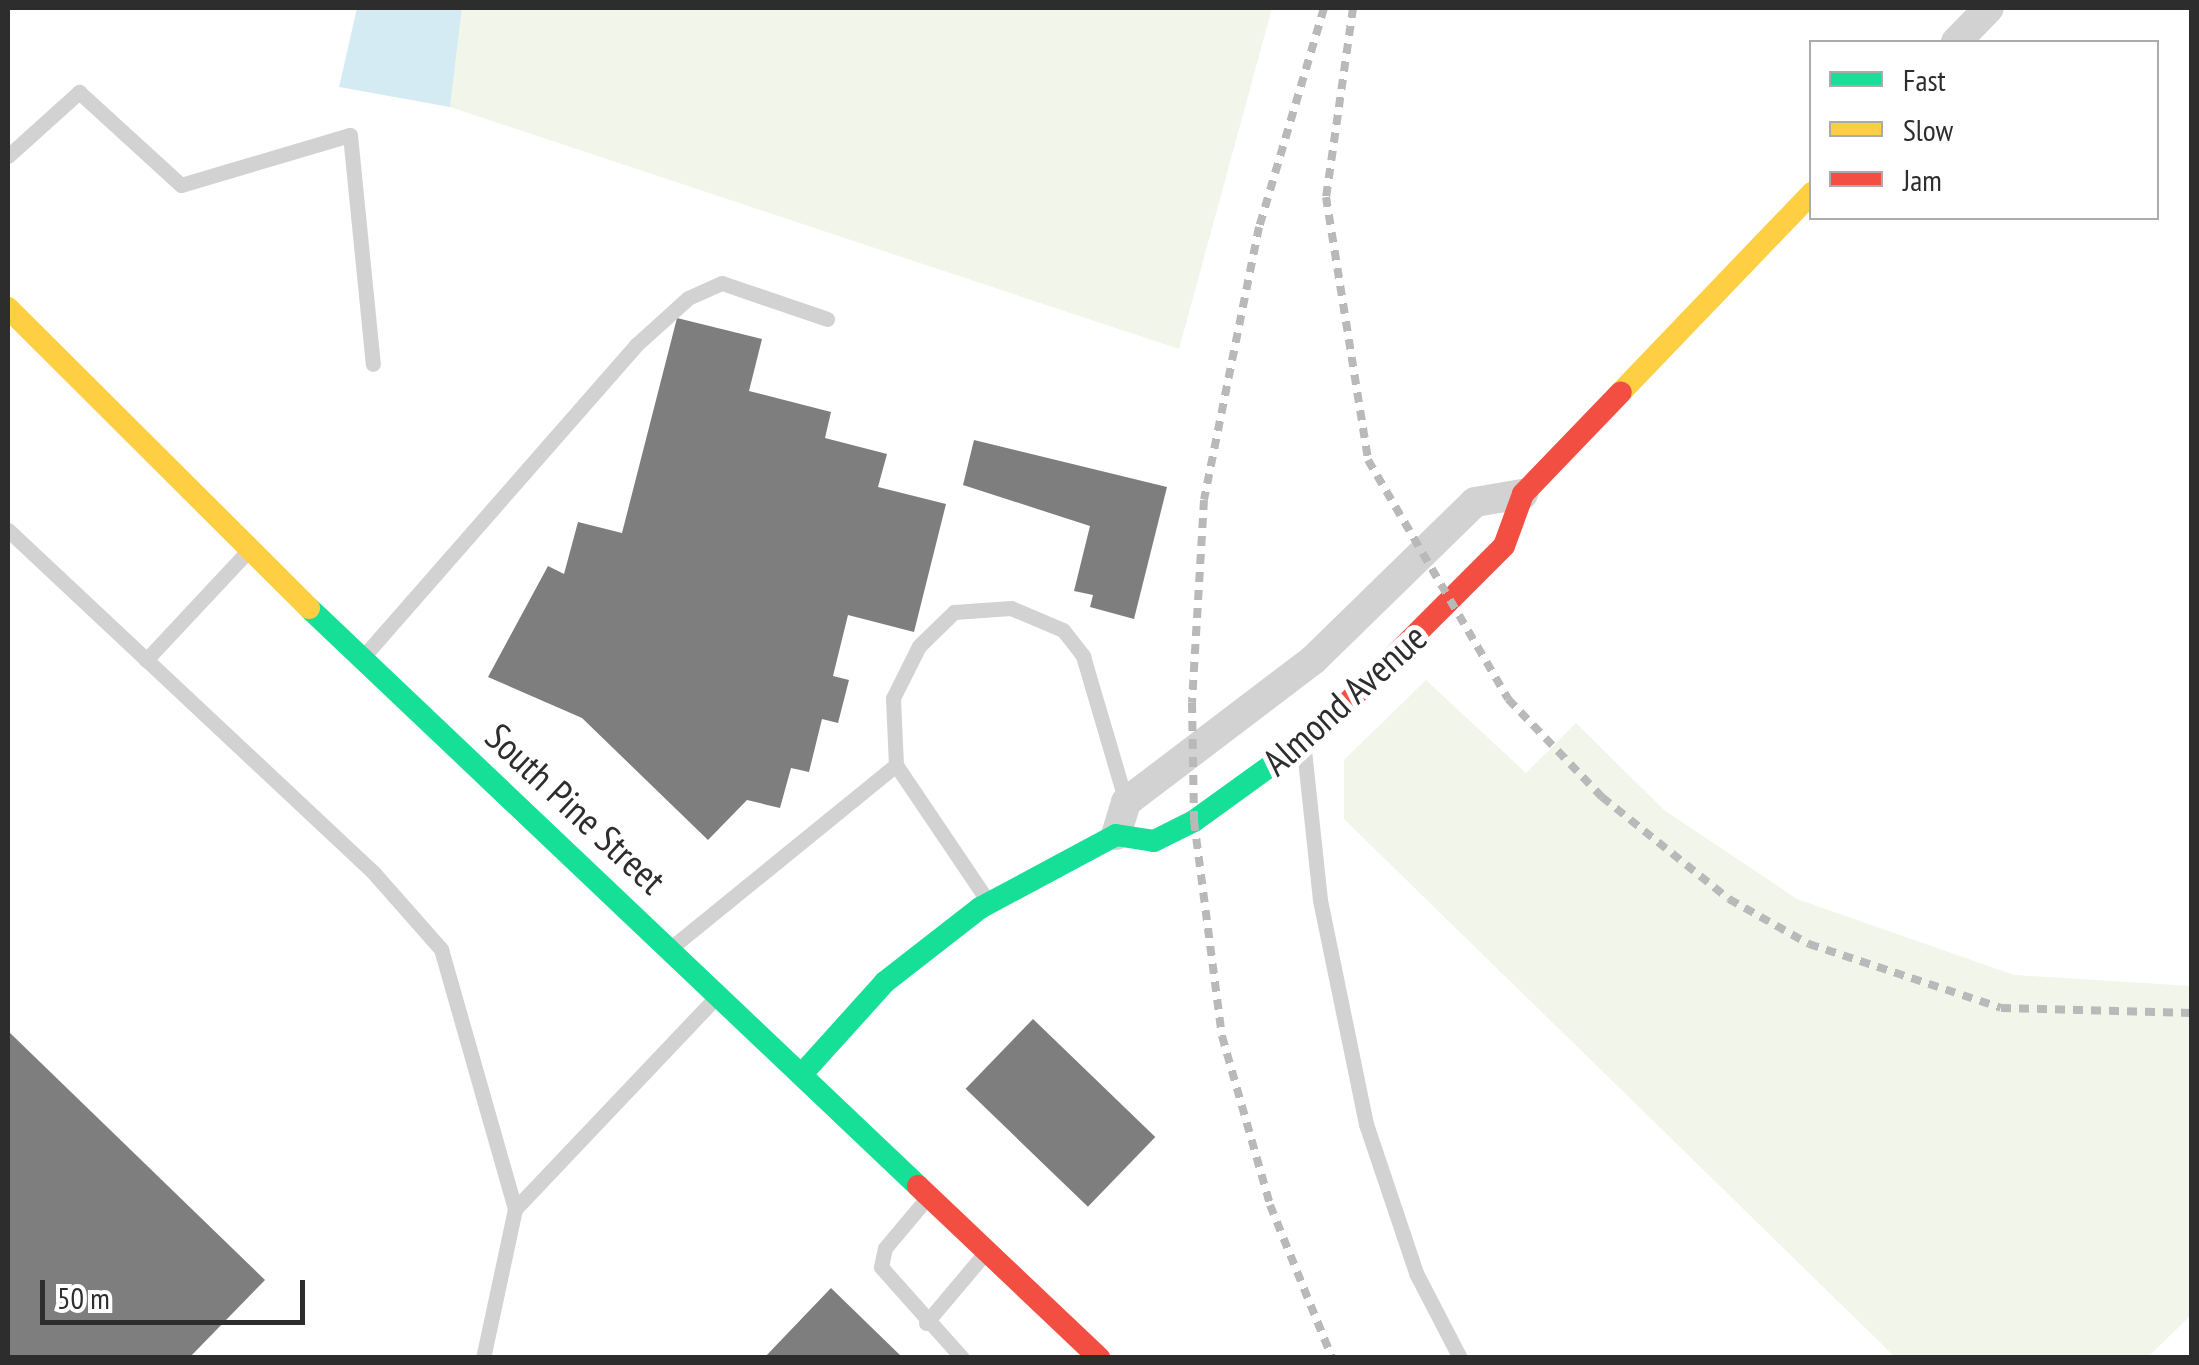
<!DOCTYPE html>
<html>
<head>
<meta charset="utf-8">
<style>
  body { margin:0 }
  #map { position:relative; width:2199px; height:1365px; overflow:hidden; background:#fff; font-family:"PT Sans Narrow",sans-serif }
  div>[style] { position:absolute }
  [style*='--x'] { left:calc(var(--x)*1px); top:calc(var(--y)*1px); width:calc(var(--w)*1px); rotate:calc(var(--a)*1deg) }
  .green>* { inset:0; background:#f1f5ea }
  .water>* { inset:0; background:#d5ebf3 }
  .building>* { inset:0; background:#7e7e7e; transform-origin:0 0 }
  .lane>* { height:15px; margin:-7.5px; padding:0 7.5px; transform-origin:7.5px; border-radius:7.5px; background:#d2d2d2 }
  .street>* { height:30px; margin:-15px; padding:0 15px; transform-origin:15px; border-radius:15px; background:#d2d2d2 }
  .fast>* { height:22px; margin:-11px; padding:0 11px; transform-origin:11px; border-radius:11px; background:#16e098 }
  .slow>* { height:22px; margin:-11px; padding:0 11px; transform-origin:11px; border-radius:11px; background:#ffcf43 }
  .jam>* { height:22px; margin:-11px; padding:0 11px; transform-origin:11px; border-radius:11px; background:#f24e42 }
  .rail>* { height:8px; margin-top:-4px; transform-origin:0; background:repeating-linear-gradient(90deg,#b9b9b9 0 10px,transparent 0 18px) }
  span { translate:-50% -50%; white-space:nowrap; text-align:center; line-height:1.15; -webkit-text-stroke:10px #fff; paint-order:stroke }
  .street-label { font-size:38px; color:#2d2d2d }
  .frame { position:absolute; inset:0; border:10px solid #2d2d2d; pointer-events:none }
  .legend { position:absolute; left:1809px; top:40px; width:350px; height:180px; box-sizing:border-box; background:#fff; border:2px solid #ababab; margin:0; padding:12px 18px; list-style:none; font-size:30px; color:#2d2d2d }
  .legend li { display:flex; align-items:center; gap:20px; height:50px }
  .legend b { width:50px; border:2px solid #ababab }
  .scale { position:absolute; left:40px; top:1280px; width:265px; height:45px; box-sizing:border-box; border:5px solid #2d2d2d; border-top:0; padding-left:12px; font-size:30px; line-height:35px; white-space:nowrap; color:#2d2d2d; -webkit-text-stroke:8px #fff; paint-order:stroke }
</style>
</head>
<body>
<div id="map">
  <div class="green">
    <div style="clip-path:polygon(462px 8px,1272px 8px,1179px 349px,450px 107px)"></div>
    <div style="clip-path:polygon(1426px 680px,1526px 773px,1576px 723px,1664px 810px,1797px 899px,2014px 975px,2191px 986px,2191px 1315px,2148px 1357px,1895px 1357px,1344px 819px,1344px 760px)"></div>
  </div>
  <div class="water">
    <div style="clip-path:polygon(357px 8px,462px 8px,450px 107px,339px 87px)"></div>
  </div>
  <div class="building">
    <div style="clip-path:polygon(677px 318px,762px 339px,749px 391px,831px 412px,825px 438px,887px 454px,878px 487px,946px 504px,914px 632px,848px 615px,833px 676px,849px 680px,838px 723px,822px 719px,809px 772px,791px 768px,780px 808px,747px 800px,708px 840px,582px 718px,488px 677px,548px 566px,564px 574px,578px 522px,622px 533px)"></div>
    <div style="clip-path:polygon(974px 440px,1167px 487px,1134px 619px,1090px 607px,1093px 595px,1074px 591px,1090px 526px,963px 485px)"></div>
    <div style="left:1033px;top:1019px;width:170px;height:97px;rotate:44deg"></div>
    <div style="clip-path:polygon(8px 1031px,265px 1280px,189px 1358px,8px 1358px)"></div>
    <div style="clip-path:polygon(831px 1288px,903px 1358px,764px 1358px)"></div>
  </div>
  <div class="lane">
    <div style="--x:8;--y:156;--w:96;--a:-42"></div>
    <div style="--x:79;--y:92;--w:138;--a:42.4"></div>
    <div style="--x:181;--y:185;--w:176;--a:-16.5"></div>
    <div style="--x:350;--y:135;--w:230;--a:84.3"></div>
    <div style="--x:8;--y:530;--w:500;--a:43.14"></div>
    <div style="--x:373;--y:872;--w:103;--a:48.6"></div>
    <div style="--x:441;--y:949;--w:270;--a:74.1"></div>
    <div style="--x:515;--y:1209;--w:152;--a:102.1"></div>
    <div style="--x:363;--y:657;--w:415;--a:-48.8"></div>
    <div style="--x:636;--y:345;--w:70;--a:-42.1"></div>
    <div style="--x:688;--y:298;--w:37;--a:-24"></div>
    <div style="--x:722;--y:283;--w:111;--a:18.9"></div>
    <div style="--x:146;--y:660;--w:146;--a:-46.9"></div>
    <div style="--x:1304;--y:750;--w:151;--a:83.9"></div>
    <div style="--x:1320;--y:900;--w:229;--a:78.4"></div>
    <div style="--x:1366;--y:1124;--w:157;--a:71.4"></div>
    <div style="--x:1416;--y:1273;--w:96;--a:62.6"></div>
    <div style="--x:896;--y:765;--w:166;--a:56"></div>
    <div style="--x:672;--y:947;--w:289;--a:-39.1"></div>
    <div style="--x:896;--y:765;--w:67;--a:-92.6"></div>
    <div style="--x:893;--y:698;--w:58;--a:-63.4"></div>
    <div style="--x:919;--y:646;--w:49;--a:-44.2"></div>
    <div style="--x:954;--y:612;--w:57;--a:-4"></div>
    <div style="--x:1011;--y:608;--w:56;--a:22.9"></div>
    <div style="--x:1063;--y:630;--w:33;--a:52"></div>
    <div style="--x:1083;--y:656;--w:152;--a:73.6"></div>
    <div style="--x:927;--y:1198;--w:65;--a:130"></div>
    <div style="--x:885;--y:1248;--w:19;--a:102"></div>
    <div style="--x:881;--y:1267;--w:122;--a:48.3"></div>
    <div style="--x:515;--y:1209;--w:291;--a:-46.5"></div>
    <div style="--x:926;--y:1323;--w:92;--a:-49.9"></div>
  </div>
  <div class="street">
    <div style="--x:1956;--y:42;--w:47;--a:-45.9"></div>
    <div style="--x:1116;--y:835;--w:34;--a:-73"></div>
    <div style="--x:1126;--y:802;--w:235;--a:-37.2"></div>
    <div style="--x:1313;--y:660;--w:226;--a:-44.3"></div>
    <div style="--x:1475;--y:502;--w:49;--a:-9.5"></div>
  </div>
  <div class="fast">
    <div style="--x:309;--y:608;--w:840;--a:43.5"></div>
    <div style="--x:802;--y:1074;--w:124;--a:-47.9"></div>
    <div style="--x:885;--y:982;--w:120;--a:-37.9"></div>
    <div style="--x:980;--y:908;--w:154;--a:-28.2"></div>
    <div style="--x:1116;--y:835;--w:38;--a:9"></div>
    <div style="--x:1154;--y:841;--w:45;--a:-26.6"></div>
    <div style="--x:1194;--y:821;--w:155;--a:-35.8"></div>
  </div>
  <div class="slow">
    <div style="--x:8;--y:308;--w:425;--a:44.9"></div>
    <div style="--x:1621;--y:392;--w:276;--a:-46.2"></div>
  </div>
  <div class="jam">
    <div style="--x:1320;--y:730;--w:260;--a:-45"></div>
    <div style="--x:1504;--y:546;--w:55;--a:-69.9"></div>
    <div style="--x:1523;--y:494;--w:141;--a:-46.1"></div>
    <div style="--x:918;--y:1186;--w:250;--a:43.5"></div>
  </div>
  <div class="rail">
    <div style="--x:1324;--y:8;--w:228;--a:106.5"></div>
    <div style="--x:1259;--y:227;--w:278;--a:101.4"></div>
    <div style="--x:1204;--y:500;--w:203;--a:93.4"></div>
    <div style="--x:1192;--y:703;--w:118;--a:89"></div>
    <div style="--x:1194;--y:821;--w:217;--a:82.6"></div>
    <div style="--x:1222;--y:1036;--w:176;--a:74.1"></div>
    <div style="--x:1270;--y:1205;--w:165;--a:67.9"></div>
    <div style="--x:1353;--y:8;--w:191;--a:98.1"></div>
    <div style="--x:1326;--y:197;--w:266;--a:80.9"></div>
    <div style="--x:1368;--y:460;--w:277;--a:59.6"></div>
    <div style="--x:1508;--y:699;--w:136;--a:46.2"></div>
    <div style="--x:1602;--y:797;--w:163;--a:38.8"></div>
    <div style="--x:1729;--y:899;--w:92;--a:29.4"></div>
    <div style="--x:1809;--y:944;--w:202;--a:18.4"></div>
    <div style="--x:2001;--y:1008;--w:191;--a:1.5"></div>
  </div>
  <div class="street-label">
    <span style="left:1344px;top:699px;rotate:-42deg">Almond Avenue</span>
    <span style="left:576px;top:808px;rotate:43deg">South Pine Street</span>
  </div>
  <div class="frame"></div>
  <ul class="legend">
  <li><b style="height:12px;background:#16e098"></b>Fast</li>
  <li><b style="height:12px;background:#ffcf43"></b>Slow</li>
  <li><b style="height:12px;background:#f24e42"></b>Jam</li>
  </ul>
  <div class="scale">50 m</div>
</div>
</body>
</html>
